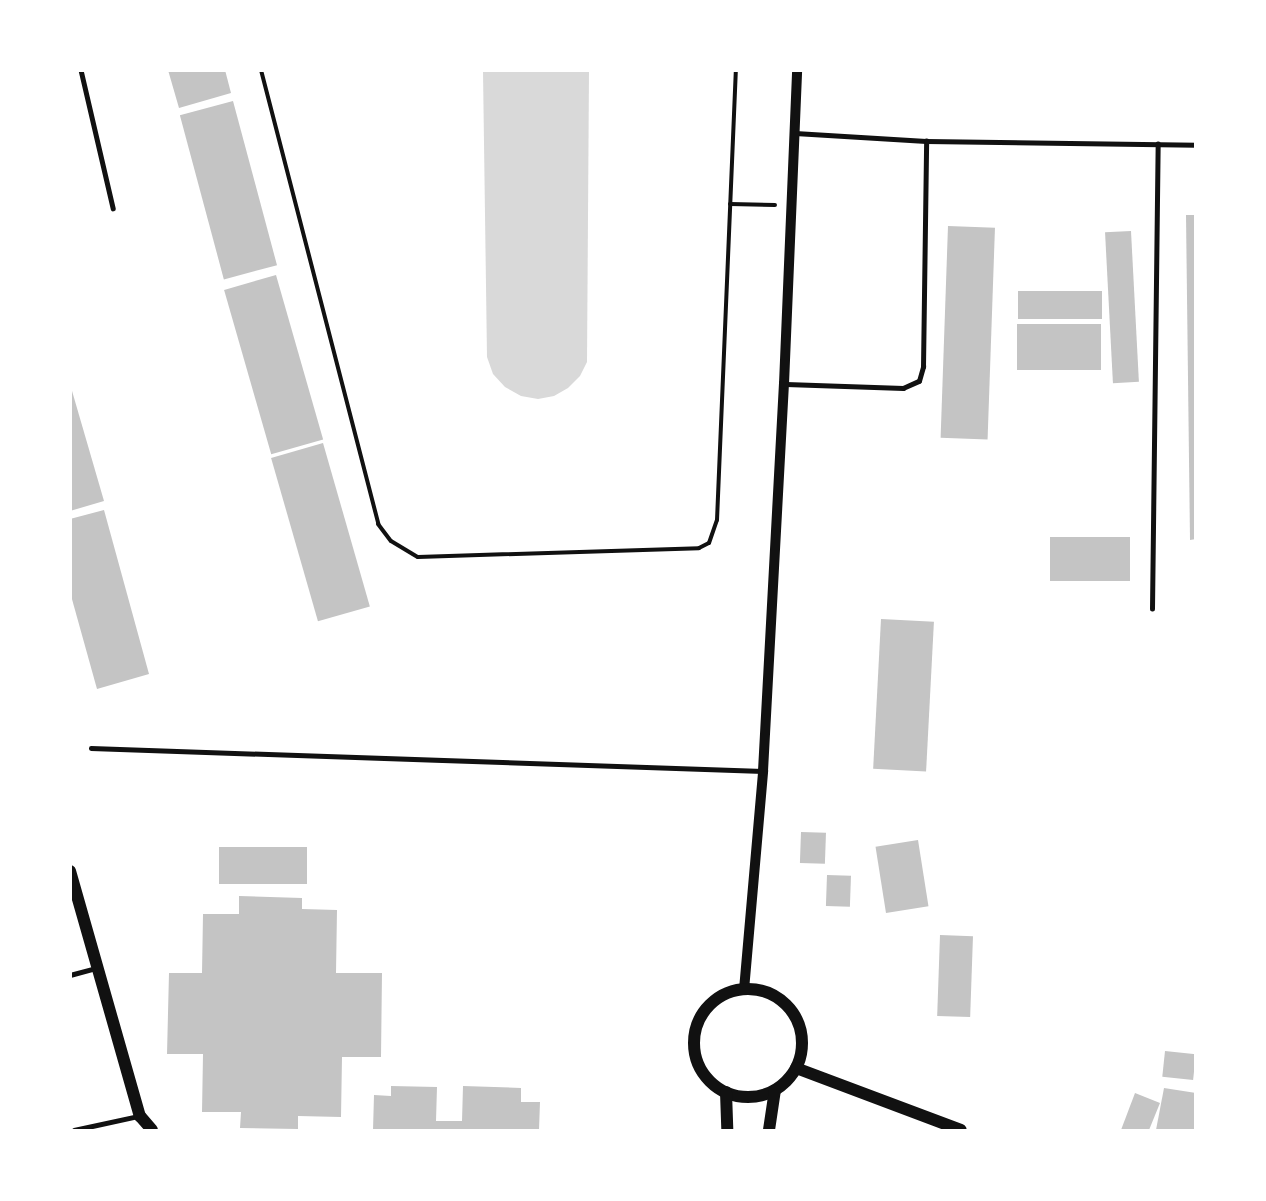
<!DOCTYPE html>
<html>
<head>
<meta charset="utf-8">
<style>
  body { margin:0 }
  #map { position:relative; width:1266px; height:1201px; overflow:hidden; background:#fff; font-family:Inter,sans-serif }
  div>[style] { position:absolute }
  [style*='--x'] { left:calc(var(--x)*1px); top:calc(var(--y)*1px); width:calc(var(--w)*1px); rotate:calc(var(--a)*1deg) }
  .water>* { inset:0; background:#d9d9d9 }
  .building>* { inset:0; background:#c4c4c4; transform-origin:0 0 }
  .path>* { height:4px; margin:-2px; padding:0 2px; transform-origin:2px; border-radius:2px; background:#111 }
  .service>* { height:4.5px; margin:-2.25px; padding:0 2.25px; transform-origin:2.25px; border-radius:2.25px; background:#111 }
  .tertiary>* { height:10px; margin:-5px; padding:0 5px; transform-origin:5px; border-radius:5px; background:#111 }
  .secondary>* { height:12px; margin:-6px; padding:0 6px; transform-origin:6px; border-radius:6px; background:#111 }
  .secondary>.ring { margin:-6px; padding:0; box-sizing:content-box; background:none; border:12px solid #111; border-radius:50% }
  span { translate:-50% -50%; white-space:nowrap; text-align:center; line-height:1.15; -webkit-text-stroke:5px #fff; paint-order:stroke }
  .frame { position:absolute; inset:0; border:72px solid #fff; pointer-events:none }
</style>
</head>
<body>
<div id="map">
  <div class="water">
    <div style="clip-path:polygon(483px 71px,589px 71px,587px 362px,580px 376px,568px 388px,554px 396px,538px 399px,521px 396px,505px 387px,493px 374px,487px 357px)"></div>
  </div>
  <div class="building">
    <div style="clip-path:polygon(168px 70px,225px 70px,231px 93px,179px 108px)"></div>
    <div style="left:233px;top:101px;width:170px;height:55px;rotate:75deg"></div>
    <div style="clip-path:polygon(1186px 215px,1196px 215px,1196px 539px,1190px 540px)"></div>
    <div style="left:948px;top:226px;width:47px;height:212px;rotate:2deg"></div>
    <div style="left:1131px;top:231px;width:151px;height:26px;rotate:87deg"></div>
    <div style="left:276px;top:275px;width:171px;height:54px;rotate:74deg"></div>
    <div style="left:1018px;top:291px;width:84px;height:28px"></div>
    <div style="left:1101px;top:324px;width:46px;height:84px;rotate:90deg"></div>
    <div style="clip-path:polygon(70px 384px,104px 501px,70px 511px)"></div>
    <div style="left:323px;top:443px;width:170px;height:54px;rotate:74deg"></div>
    <div style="clip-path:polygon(104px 510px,149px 674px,97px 689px,70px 592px,70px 519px)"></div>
    <div style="left:1050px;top:537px;width:80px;height:44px"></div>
    <div style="left:881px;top:619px;width:53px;height:150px;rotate:3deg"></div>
    <div style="left:801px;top:832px;width:25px;height:31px;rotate:2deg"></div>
    <div style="left:918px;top:840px;width:67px;height:43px;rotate:81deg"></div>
    <div style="left:219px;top:847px;width:88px;height:37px"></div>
    <div style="left:827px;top:875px;width:24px;height:31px;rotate:2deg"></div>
    <div style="clip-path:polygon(239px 896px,302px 898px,302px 909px,337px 910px,336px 973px,382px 973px,381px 1057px,342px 1057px,341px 1117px,298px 1116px,298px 1129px,240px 1128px,241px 1112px,202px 1112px,203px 1054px,167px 1054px,169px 973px,202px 973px,203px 914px,239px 914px)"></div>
    <div style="left:940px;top:935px;width:33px;height:81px;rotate:2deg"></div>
    <div style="left:1165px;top:1051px;width:31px;height:26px;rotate:6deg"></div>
    <div style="clip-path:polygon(391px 1086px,437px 1087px,436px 1121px,462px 1121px,463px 1086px,521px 1088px,521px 1102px,540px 1102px,539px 1130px,373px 1130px,374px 1095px,391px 1096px)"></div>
    <div style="clip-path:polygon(1164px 1088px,1196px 1093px,1195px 1130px,1156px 1130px)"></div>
    <div style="clip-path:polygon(1135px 1093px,1160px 1103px,1149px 1130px,1121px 1130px)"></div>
  </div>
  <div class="path">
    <div style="--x:261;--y:70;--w:469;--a:75.5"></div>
    <div style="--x:378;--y:524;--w:21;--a:53"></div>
    <div style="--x:391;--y:541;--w:31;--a:31"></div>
    <div style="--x:418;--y:557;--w:281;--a:-1.8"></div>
    <div style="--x:699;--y:548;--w:11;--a:-27"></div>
    <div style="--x:709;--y:543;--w:24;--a:-71"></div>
    <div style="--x:717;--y:520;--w:450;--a:-87.6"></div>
    <div style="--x:730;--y:204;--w:45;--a:1.3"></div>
  </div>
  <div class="service">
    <div style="--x:81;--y:70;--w:142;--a:76.9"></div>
    <div style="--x:795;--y:133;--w:131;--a:3.5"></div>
    <div style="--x:926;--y:141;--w:270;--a:0.8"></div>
    <div style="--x:786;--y:384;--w:117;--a:2"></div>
    <div style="--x:903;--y:388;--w:17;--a:-24"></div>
    <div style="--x:919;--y:381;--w:15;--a:-74"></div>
    <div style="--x:923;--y:367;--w:226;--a:-89.2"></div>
    <div style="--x:1152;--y:609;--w:465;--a:-89.3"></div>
    <div style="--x:91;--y:748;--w:672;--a:1.96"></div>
    <div style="--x:70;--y:975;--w:28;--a:-15"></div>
    <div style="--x:74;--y:1130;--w:66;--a:-12.3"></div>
  </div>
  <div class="tertiary">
    <div style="--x:744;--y:990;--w:220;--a:-85"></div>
    <div style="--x:763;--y:771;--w:388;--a:-86.9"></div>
    <div style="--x:784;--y:384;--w:314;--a:-87.6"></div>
  </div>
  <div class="secondary">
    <div style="--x:70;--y:871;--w:255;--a:74.1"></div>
    <div style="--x:140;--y:1116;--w:18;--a:49"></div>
    <div class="ring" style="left:694px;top:989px;width:96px;height:96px"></div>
    <div style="--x:796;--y:1068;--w:176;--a:20.6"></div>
    <div style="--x:726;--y:1092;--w:38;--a:88"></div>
    <div style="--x:769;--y:1130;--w:40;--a:-81.5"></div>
  </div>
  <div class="frame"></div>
</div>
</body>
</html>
